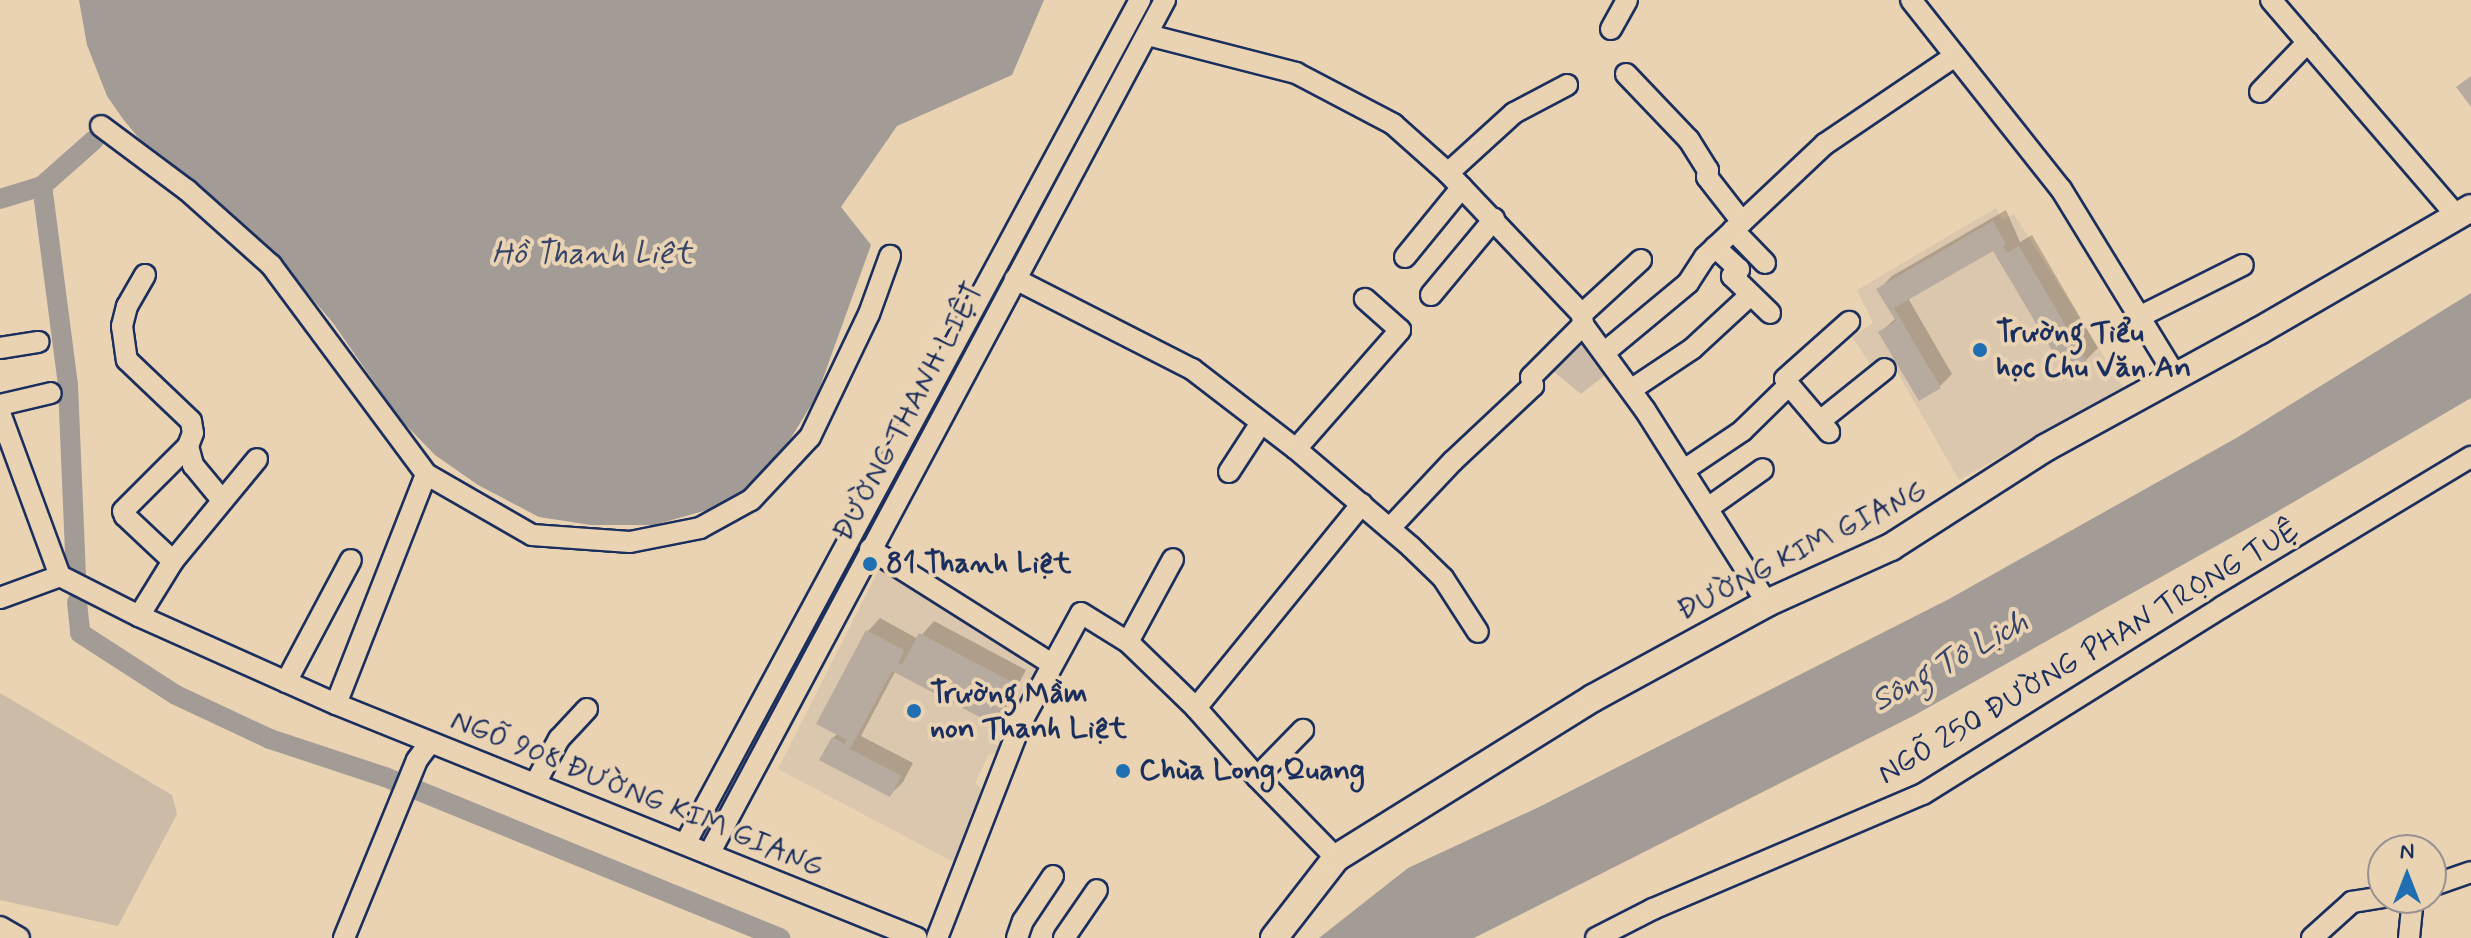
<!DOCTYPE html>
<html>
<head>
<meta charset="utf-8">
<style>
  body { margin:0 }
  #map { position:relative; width:2471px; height:938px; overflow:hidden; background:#ead3b3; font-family:Mynerve,sans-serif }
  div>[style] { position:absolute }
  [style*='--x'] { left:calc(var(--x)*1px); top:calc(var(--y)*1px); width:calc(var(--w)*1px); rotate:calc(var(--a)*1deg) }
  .built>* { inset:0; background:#dbc7ad }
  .green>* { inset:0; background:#ccbba7 }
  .water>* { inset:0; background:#a39b96 }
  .shadow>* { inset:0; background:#0003 }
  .canal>* { height:20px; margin:-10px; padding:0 10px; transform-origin:10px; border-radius:10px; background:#a39b96 }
  .building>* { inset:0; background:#b7aa9e }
  .roads { filter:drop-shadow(2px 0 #1b2f5e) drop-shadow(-2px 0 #1b2f5e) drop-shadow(0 2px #1b2f5e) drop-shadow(0 -2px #1b2f5e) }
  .minor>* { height:20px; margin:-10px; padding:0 10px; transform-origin:10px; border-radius:10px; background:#ead3b3 }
  .major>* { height:26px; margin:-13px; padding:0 13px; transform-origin:13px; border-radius:13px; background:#ead3b3 }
  .dots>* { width:22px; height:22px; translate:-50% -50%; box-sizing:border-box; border:4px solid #ead3b3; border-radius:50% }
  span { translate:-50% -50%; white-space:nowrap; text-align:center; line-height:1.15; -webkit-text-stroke:8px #ead3b3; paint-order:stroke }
  .poi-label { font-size:30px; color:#1b2f5e; font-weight:700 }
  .left { translate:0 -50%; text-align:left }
  .street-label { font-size:30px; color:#1b2f5e }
  .water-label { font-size:32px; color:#364569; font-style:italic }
  .north { position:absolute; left:2367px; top:834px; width:80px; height:80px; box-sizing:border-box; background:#ead3b3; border:2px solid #979191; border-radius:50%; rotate:0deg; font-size:22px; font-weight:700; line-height:32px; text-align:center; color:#1b2f5e }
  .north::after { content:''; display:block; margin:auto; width:28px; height:36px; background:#1f6fb2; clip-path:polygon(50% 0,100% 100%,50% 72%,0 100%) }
</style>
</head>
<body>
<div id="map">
  <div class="built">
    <div style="clip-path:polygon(1996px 208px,2002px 220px,2014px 214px,2123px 387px,1959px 480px,1892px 363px,1875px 371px,1852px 337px,1873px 323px,1857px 290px)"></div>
    <div style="clip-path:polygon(880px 567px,1039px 669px,1002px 753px,989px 754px,975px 783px,986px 794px,957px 864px,778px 769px)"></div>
  </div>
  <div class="green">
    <div style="clip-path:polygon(1579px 335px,1609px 372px,1581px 394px,1553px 371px,1564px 349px)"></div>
    <div style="clip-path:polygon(0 693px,172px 795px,177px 814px,118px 926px,0 900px)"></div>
  </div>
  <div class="water">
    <div style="clip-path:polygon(79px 0,1044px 0,1012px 75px,897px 126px,841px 207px,871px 245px,817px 395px,785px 448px,732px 503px,654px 525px,591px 525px,539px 517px,478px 485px,435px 455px,400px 419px,333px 323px,292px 275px,203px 190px,151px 153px,123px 119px,107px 96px,87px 45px)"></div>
    <div style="clip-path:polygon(2471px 293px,2471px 398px,2268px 517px,1915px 715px,1474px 938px,1319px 938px,1408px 868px,1537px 808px,1949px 599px,2238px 437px)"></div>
  </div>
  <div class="shadow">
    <div style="clip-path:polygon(2006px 210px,2020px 242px,2032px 235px,2098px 348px,2086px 360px,1994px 248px,1908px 298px,1952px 374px,1940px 386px,1881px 332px,1896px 318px,1879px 289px,1892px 276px)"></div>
    <div style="clip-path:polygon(880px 618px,918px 639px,934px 621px,1026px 670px,1005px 709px,992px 721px,896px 670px,861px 736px,913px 763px,903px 782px,890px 795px,833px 738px,838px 733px,868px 631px)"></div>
  </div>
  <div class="canal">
    <div style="--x:0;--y:199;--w:44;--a:-17.2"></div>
    <div style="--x:76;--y:576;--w:191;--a:-92.4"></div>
    <div style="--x:68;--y:385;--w:201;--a:-97.4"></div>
    <div style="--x:42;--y:186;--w:69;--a:-41.5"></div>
    <div style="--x:77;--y:602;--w:31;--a:84"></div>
    <div style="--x:80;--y:633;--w:114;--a:32.9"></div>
    <div style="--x:176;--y:695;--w:104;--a:25.1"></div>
    <div style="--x:270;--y:739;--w:121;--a:18.3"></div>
    <div style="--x:385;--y:777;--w:427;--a:22.2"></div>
  </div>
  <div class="building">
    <div style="clip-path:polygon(2471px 76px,2471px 107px,2456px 87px)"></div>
    <div style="clip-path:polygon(1993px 221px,2006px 244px,2003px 246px,2007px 253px,2019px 246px,2087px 362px,2066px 374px,1993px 251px,1894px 308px,1941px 388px,1919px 401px,1878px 332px,1896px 321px,1876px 289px)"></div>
    <div style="clip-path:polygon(866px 630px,904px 650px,898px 663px,902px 665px,919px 633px,1014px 683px,993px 724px,892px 671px,850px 749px,902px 776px,890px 797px,819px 760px,832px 737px,845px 744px,847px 740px,816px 724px)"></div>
  </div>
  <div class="roads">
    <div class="minor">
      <div style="--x:1911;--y:0;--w:241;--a:51.6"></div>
      <div style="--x:2061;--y:189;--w:220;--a:58.5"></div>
      <div style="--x:2271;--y:0;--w:284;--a:49.3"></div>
      <div style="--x:1611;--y:29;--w:33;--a:-61"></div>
      <div style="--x:1148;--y:35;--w:153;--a:14.4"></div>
      <div style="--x:1296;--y:73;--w:110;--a:27.7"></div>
      <div style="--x:1393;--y:124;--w:74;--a:41.7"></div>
      <div style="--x:1448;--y:173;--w:195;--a:46.5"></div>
      <div style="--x:1582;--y:314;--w:11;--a:85"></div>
      <div style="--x:1583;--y:325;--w:105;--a:53.9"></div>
      <div style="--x:1645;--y:410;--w:228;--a:57.7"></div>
      <div style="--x:1626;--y:74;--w:91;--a:46.3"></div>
      <div style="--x:1689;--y:140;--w:36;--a:58"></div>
      <div style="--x:1708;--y:170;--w:7;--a:98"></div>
      <div style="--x:1707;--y:177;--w:57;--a:52.1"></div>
      <div style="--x:2260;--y:92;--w:69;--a:-46.2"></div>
      <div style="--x:101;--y:126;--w:107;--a:36.7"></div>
      <div style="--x:187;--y:190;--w:113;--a:41.8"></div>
      <div style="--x:271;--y:265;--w:260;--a:53.4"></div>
      <div style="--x:426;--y:474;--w:122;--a:29.9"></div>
      <div style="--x:532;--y:535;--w:98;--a:4.1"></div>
      <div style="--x:630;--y:542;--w:71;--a:-11.3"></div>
      <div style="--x:700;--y:528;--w:58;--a:-28.8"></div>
      <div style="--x:751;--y:500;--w:86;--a:-46.9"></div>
      <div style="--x:810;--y:437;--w:136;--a:-64.4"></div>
      <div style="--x:869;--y:314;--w:62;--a:-70.1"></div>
      <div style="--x:1448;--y:173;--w:89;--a:-42.3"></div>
      <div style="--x:1514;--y:113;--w:60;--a:-27.8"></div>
      <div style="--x:1733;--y:230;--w:46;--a:45.9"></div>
      <div style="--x:1715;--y:247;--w:33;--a:43"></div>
      <div style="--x:1739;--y:269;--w:10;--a:135"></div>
      <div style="--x:1732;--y:276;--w:53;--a:44.2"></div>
      <div style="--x:1405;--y:257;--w:90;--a:-50.8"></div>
      <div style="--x:145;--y:275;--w:36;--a:120"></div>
      <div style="--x:127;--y:306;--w:21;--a:104"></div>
      <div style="--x:122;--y:326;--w:34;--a:82"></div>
      <div style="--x:127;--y:360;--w:88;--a:43.6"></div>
      <div style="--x:191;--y:421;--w:12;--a:81"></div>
      <div style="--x:193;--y:433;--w:14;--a:111"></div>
      <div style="--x:188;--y:446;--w:20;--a:75"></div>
      <div style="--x:193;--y:465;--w:45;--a:50.4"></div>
      <div style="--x:1015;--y:279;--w:199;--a:27"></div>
      <div style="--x:1192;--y:369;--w:131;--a:37.6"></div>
      <div style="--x:1296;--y:449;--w:151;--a:40.4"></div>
      <div style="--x:1411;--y:547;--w:45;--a:44.1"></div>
      <div style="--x:1443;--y:578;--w:64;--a:57.1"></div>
      <div style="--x:1431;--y:295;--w:99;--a:-50.3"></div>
      <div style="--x:1582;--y:314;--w:80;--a:-42.5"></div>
      <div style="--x:2139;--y:317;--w:116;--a:-26.6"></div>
      <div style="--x:0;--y:348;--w:39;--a:-9"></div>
      <div style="--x:1605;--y:352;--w:108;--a:-39.7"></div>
      <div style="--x:1688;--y:283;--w:31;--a:-57"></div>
      <div style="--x:1705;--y:257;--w:165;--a:-43.3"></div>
      <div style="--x:1825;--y:144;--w:157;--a:-34.1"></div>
      <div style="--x:1789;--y:385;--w:7;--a:-124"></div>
      <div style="--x:1785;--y:379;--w:86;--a:-41.7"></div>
      <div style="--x:1789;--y:385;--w:62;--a:49.6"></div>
      <div style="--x:1632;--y:389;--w:72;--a:-33.7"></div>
      <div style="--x:1692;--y:349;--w:72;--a:-42.8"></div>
      <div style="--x:0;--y:405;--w:52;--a:-13.2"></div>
      <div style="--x:0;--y:413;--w:174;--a:69.8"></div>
      <div style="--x:60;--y:576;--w:89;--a:26.9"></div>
      <div style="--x:139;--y:616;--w:216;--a:24.1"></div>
      <div style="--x:336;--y:704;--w:626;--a:21.94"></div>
      <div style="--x:1820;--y:421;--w:83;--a:-38.7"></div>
      <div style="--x:1296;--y:449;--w:158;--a:-48.8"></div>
      <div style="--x:1400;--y:330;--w:47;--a:-138.5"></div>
      <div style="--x:1684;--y:470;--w:70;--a:-33.9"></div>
      <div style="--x:1742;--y:431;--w:66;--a:-44.4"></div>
      <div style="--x:1229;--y:472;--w:59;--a:-56.9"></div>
      <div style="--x:1708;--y:508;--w:67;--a:-35.3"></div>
      <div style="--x:1390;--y:528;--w:92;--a:-46.8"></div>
      <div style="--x:1453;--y:461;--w:110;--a:-43.2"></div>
      <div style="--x:1533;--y:386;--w:9;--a:-103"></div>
      <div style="--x:1531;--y:377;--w:74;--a:-45"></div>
      <div style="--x:870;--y:549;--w:215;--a:32.3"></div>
      <div style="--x:173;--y:561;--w:66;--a:-136.8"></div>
      <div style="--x:125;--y:516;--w:5;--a:-112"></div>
      <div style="--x:123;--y:511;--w:92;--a:-45"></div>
      <div style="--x:0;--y:598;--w:64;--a:-20.1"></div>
      <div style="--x:139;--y:616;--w:65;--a:-58.3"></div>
      <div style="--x:173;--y:561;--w:132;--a:-50.5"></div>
      <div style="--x:1128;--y:642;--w:94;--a:-61.5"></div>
      <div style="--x:286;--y:682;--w:138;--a:-62"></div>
      <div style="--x:336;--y:704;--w:247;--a:-68.6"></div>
      <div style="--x:1196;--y:708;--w:263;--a:-50.9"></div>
      <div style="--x:1257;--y:777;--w:66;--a:-45.6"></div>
      <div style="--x:536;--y:782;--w:49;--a:-61.9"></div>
      <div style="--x:559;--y:739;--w:41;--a:-47"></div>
      <div style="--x:685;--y:844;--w:959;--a:-61.67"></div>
      <div style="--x:709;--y:854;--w:968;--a:-61.9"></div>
      <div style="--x:2431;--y:886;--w:42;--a:-19.3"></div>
      <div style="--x:0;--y:927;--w:22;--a:30"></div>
      <div style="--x:344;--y:938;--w:192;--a:-67.7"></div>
      <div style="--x:417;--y:760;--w:20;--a:-53"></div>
      <div style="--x:937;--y:938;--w:231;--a:-68.7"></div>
      <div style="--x:1021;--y:723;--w:125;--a:-61.4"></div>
      <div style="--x:1081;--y:613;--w:55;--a:31.7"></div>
      <div style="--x:1128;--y:642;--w:95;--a:44.1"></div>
      <div style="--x:1196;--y:708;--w:92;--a:48.5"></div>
      <div style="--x:1257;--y:777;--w:113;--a:45.7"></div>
      <div style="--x:1017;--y:938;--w:18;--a:-71"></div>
      <div style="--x:1023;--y:921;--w:54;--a:-56.3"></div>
      <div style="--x:1064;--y:938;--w:58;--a:-55.5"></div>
      <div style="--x:1596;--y:938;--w:64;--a:-27"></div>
      <div style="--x:1653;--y:909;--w:293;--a:-23.1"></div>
      <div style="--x:1923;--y:794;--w:353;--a:-32"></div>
      <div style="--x:2222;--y:607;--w:291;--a:-31.1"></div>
      <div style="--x:2312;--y:938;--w:54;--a:-42"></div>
      <div style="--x:2352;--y:902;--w:31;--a:-9"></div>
      <div style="--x:2409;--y:938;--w:40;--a:-84.3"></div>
    </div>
    <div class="major">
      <div style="--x:1274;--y:938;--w:101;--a:-52.2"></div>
      <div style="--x:1336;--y:858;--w:303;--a:-31.9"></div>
      <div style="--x:1593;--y:698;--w:198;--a:-28.6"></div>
      <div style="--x:1767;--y:603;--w:136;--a:-24.3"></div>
      <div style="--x:1891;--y:547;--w:183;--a:-32.7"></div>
      <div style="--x:2045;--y:448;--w:244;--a:-28.7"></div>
      <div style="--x:2259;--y:331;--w:245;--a:-30.1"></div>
    </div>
  </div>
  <div class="dots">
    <div style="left:1980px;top:350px;background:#1f6fb2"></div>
    <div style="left:870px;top:564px;background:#1f6fb2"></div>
    <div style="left:914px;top:711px;background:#1f6fb2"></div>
    <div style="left:1123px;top:771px;background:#1f6fb2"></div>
  </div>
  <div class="poi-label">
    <span class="left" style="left:1996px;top:350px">Trường Tiểu<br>học Chu Văn An</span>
    <span class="left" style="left:886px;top:564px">81 Thanh Liệt</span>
    <span class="left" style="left:930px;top:711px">Trường Mầm<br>non Thanh Liệt</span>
    <span class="left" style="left:1139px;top:771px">Chùa Long Quang</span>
  </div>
  <div class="street-label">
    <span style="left:909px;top:412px;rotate:-62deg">ĐƯỜNG THANH LIỆT</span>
    <span style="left:1802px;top:551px;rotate:-27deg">ĐƯỜNG KIM GIANG</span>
    <span style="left:2089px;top:653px;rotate:-31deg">NGÕ 250 ĐƯỜNG PHAN TRỌNG TUỆ</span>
    <span style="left:637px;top:794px;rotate:22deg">NGÕ 908 ĐƯỜNG KIM GIANG</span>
  </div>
  <div class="water-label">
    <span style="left:592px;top:254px">Hồ Thanh Liệt</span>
    <span style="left:1950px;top:662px;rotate:-29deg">Sông Tô Lịch</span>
  </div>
  <div class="north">N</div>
</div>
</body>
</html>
